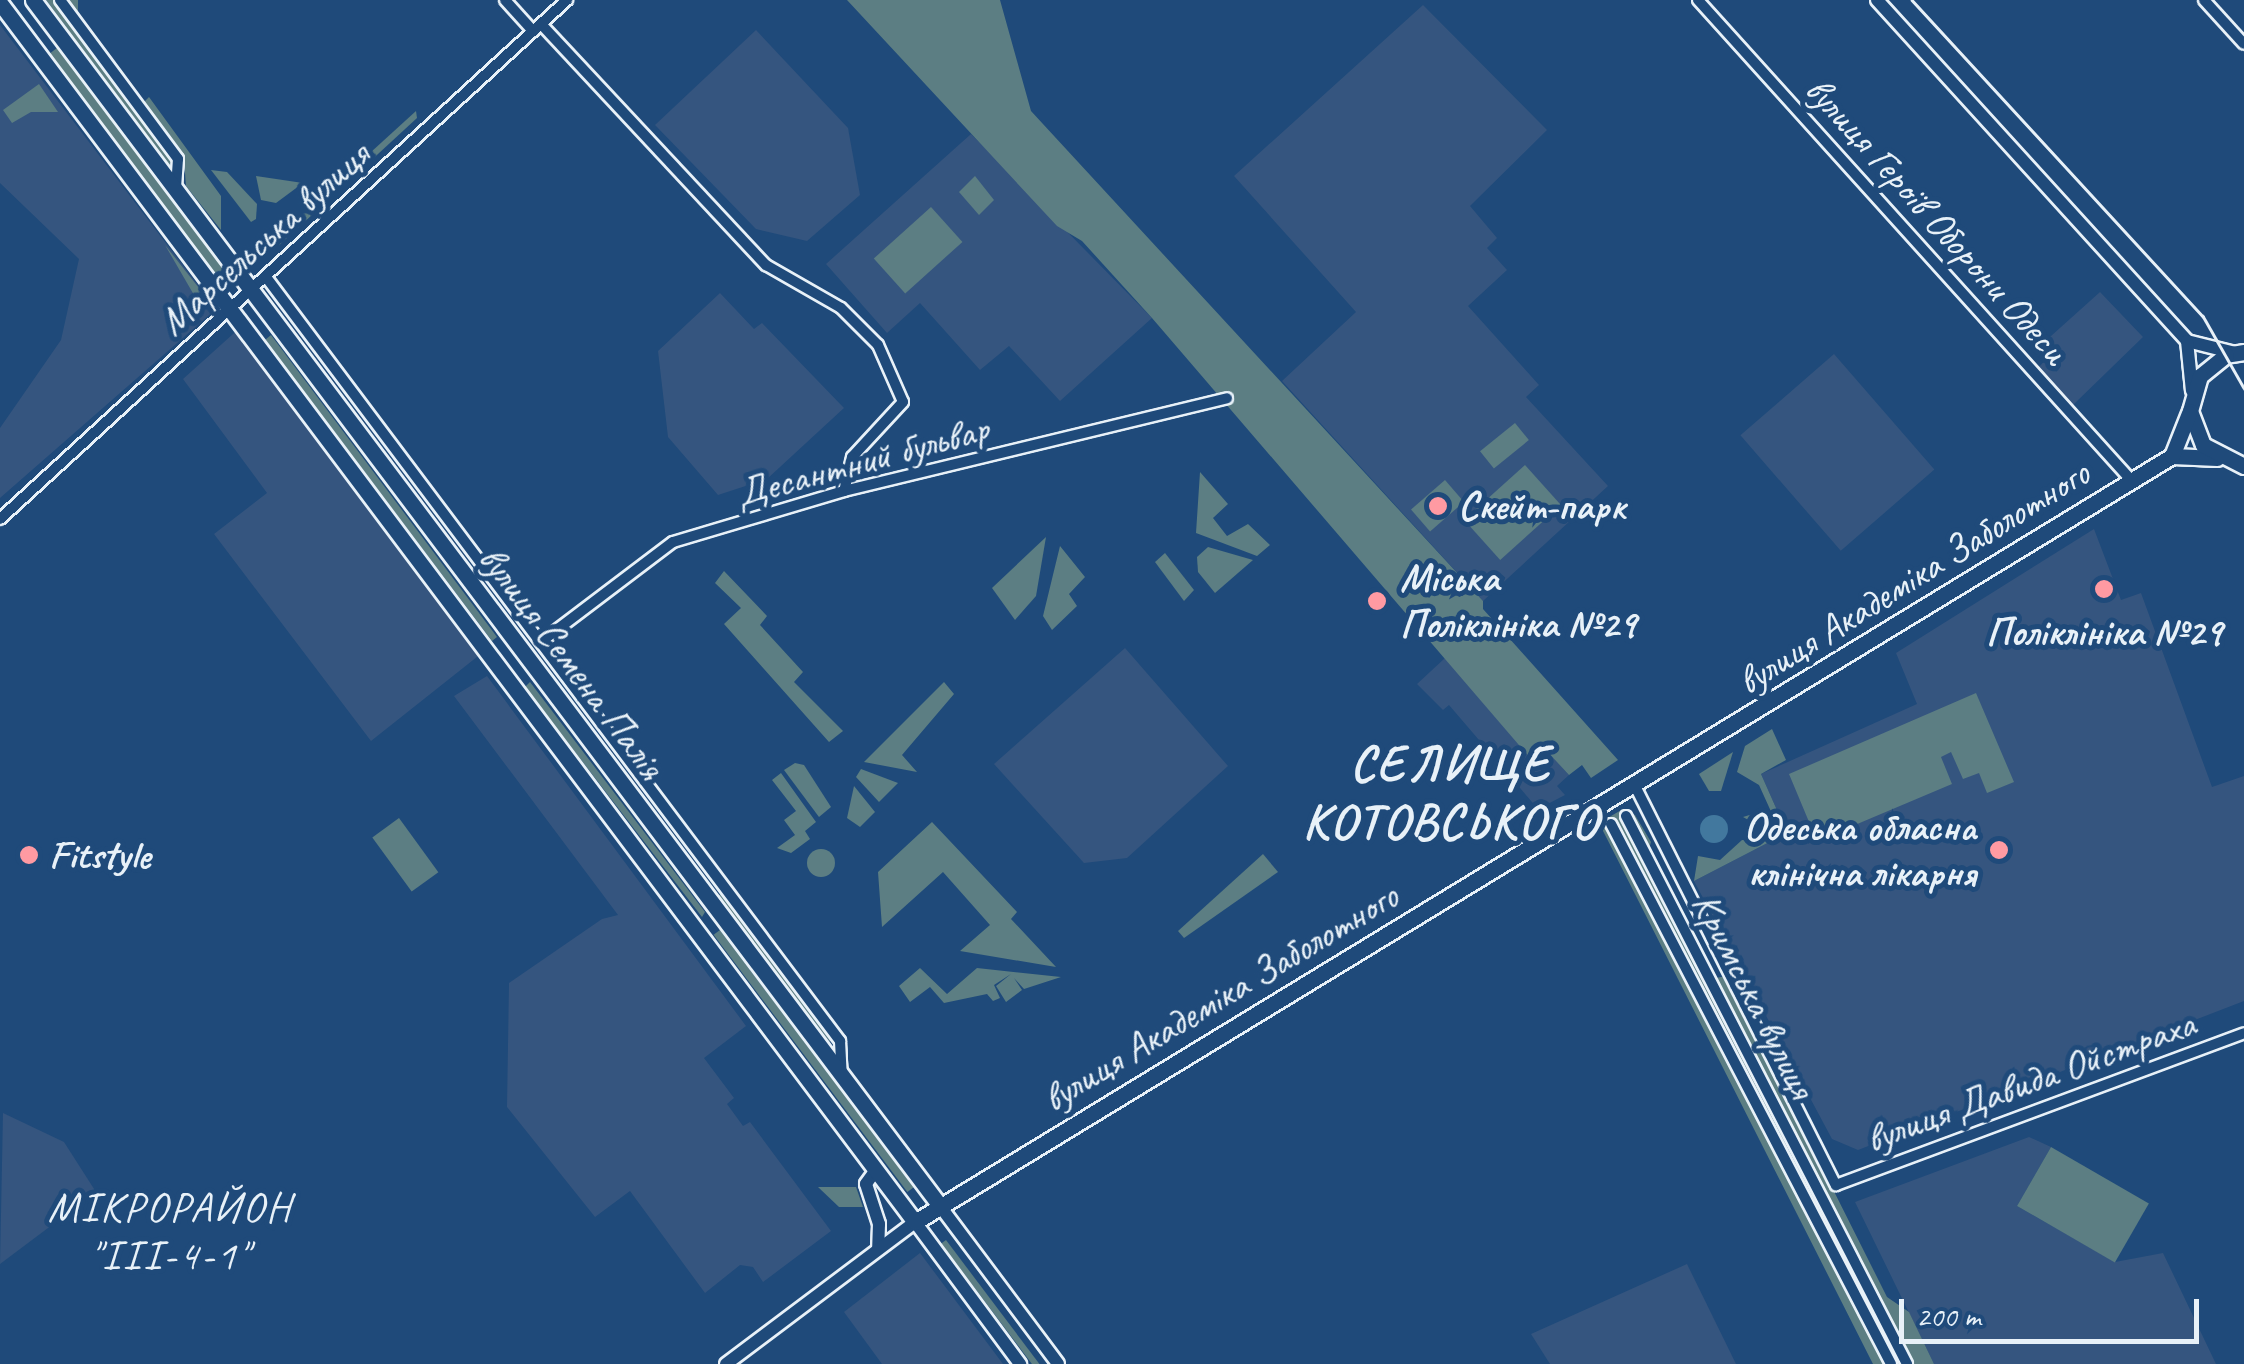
<!DOCTYPE html>
<html>
<head>
<meta charset="utf-8">
<style>
  body { margin:0 }
  #map { position:relative; width:2244px; height:1364px; overflow:hidden; background:#1f4a7a; font-family:Caveat,sans-serif }
  div>[style] { position:absolute }
  [style*='--x'] { left:calc(var(--x)*1px); top:calc(var(--y)*1px); width:calc(var(--w)*1px); rotate:calc(var(--a)*1deg) }
  .built>* { inset:0; background:#35557f; transform-origin:0 0 }
  .green>* { inset:0; background:#5c7e83; transform-origin:0 0 }
  .round { border-radius:50% }
  .water>* { inset:0; background:#42789e }
  .roads { filter:drop-shadow(2px 0 #e8f1f8) drop-shadow(-2px 0 #e8f1f8) drop-shadow(0 2px #e8f1f8) drop-shadow(0 -2px #e8f1f8) }
  .minor>* { height:10px; margin:-5px; padding:0 5px; transform-origin:5px; border-radius:5px; background:#1f4a7a }
  .major>* { height:12px; margin:-6px; padding:0 6px; transform-origin:6px; border-radius:6px; background:#1f4a7a }
  .highway>* { height:15px; margin:-7.5px; padding:0 7.5px; transform-origin:7.5px; border-radius:7.5px; background:#1f4a7a }
  .tram>* { height:2.5px; margin:-1.25px; padding:0 1.25px; transform-origin:1.25px; border-radius:1.25px; background:#e8f1f8 }
  .dots>* { width:28px; height:28px; translate:-50% -50%; box-sizing:border-box; border:5px solid #1f4a7a; border-radius:50% }
  span { translate:-50% -50%; white-space:nowrap; text-align:center; line-height:1.15; -webkit-text-stroke:10px #1f4a7a; paint-order:stroke }
  .street-label { font-size:40px; color:#e8f1f8 }
  .poi-label { font-size:40px; color:#e8f1f8; font-weight:700 }
  .left { translate:0 -50%; text-align:left }
  .right { translate:-100% -50%; text-align:right }
  .neighbourhood-label { font-size:42px; color:#e8f1f8; letter-spacing:2.5px }
  .district-label { font-size:50px; color:#e8f1f8; font-weight:700; letter-spacing:2.5px }
  .scale { position:absolute; left:1899px; top:1299px; width:300px; height:45px; box-sizing:border-box; border:5px solid #e8f1f8; border-top:0; padding-left:12px; font-size:30px; line-height:35px; white-space:nowrap; color:#e8f1f8; -webkit-text-stroke:8px #1f4a7a; paint-order:stroke }
</style>
</head>
<body>
<div id="map">
  <div class="built">
    <div style="clip-path:polygon(1423px 5px,1547px 130px,1470px 206px,1497px 238px,1487px 248px,1507px 270px,1468px 306px,1539px 385px,1526px 397px,1608px 486px,1483px 601px,1282px 381px,1356px 312px,1234px 176px)"></div>
    <div style="clip-path:polygon(0 25px,216px 309px,0 498px,0 428px,61px 340px,79px 259px,0 183px)"></div>
    <div style="clip-path:polygon(756px 30px,848px 128px,860px 195px,807px 241px,756px 229px,655px 125px)"></div>
    <div style="clip-path:polygon(971px 134px,1152px 318px,1060px 401px,1009px 346px,980px 370px,920px 303px,887px 333px,826px 264px)"></div>
    <div style="clip-path:polygon(2100px 292px,2143px 337px,2073px 405px,2038px 368px,2050px 355px,2041px 345px)"></div>
    <div style="clip-path:polygon(720px 293px,754px 329px,762px 323px,844px 408px,767px 479px,718px 495px,668px 437px,658px 351px)"></div>
    <div style="clip-path:polygon(243px 325px,487px 649px,371px 741px,214px 534px,267px 493px,183px 379px)"></div>
    <div style="left:1834px;top:354px;width:153px;height:124px;rotate:49deg"></div>
    <div style="clip-path:polygon(2094px 529px,2121px 600px,2141px 593px,2212px 787px,2244px 776px,2244px 1001px,1858px 1150px,1832px 1139px,1694px 881px,1787px 833px,1761px 774px,1917px 704px,1896px 653px)"></div>
    <div style="clip-path:polygon(1125px 648px,1228px 766px,1127px 858px,1084px 863px,994px 764px)"></div>
    <div style="clip-path:polygon(1445px 658px,1531px 758px,1544px 747px,1569px 775px,1557px 786px,1565px 795px,1538px 809px,1449px 705px,1443px 710px,1417px 684px)"></div>
    <div style="clip-path:polygon(487px 676px,746px 1026px,704px 1058px,734px 1098px,727px 1104px,743px 1126px,750px 1122px,831px 1231px,763px 1282px,753px 1267px,740px 1265px,705px 1293px,630px 1191px,595px 1217px,507px 1107px,509px 983px,602px 919px,618px 915px,454px 696px)"></div>
    <div style="clip-path:polygon(3px 1113px,64px 1142px,96px 1192px,0 1264px)"></div>
    <div style="clip-path:polygon(2029px 1137px,2051px 1147px,2017px 1206px,2115px 1262px,2163px 1253px,2216px 1364px,1934px 1364px,1855px 1202px)"></div>
    <div style="clip-path:polygon(920px 1253px,1003px 1364px,882px 1364px,844px 1312px)"></div>
    <div style="clip-path:polygon(1687px 1264px,1736px 1364px,1550px 1364px,1531px 1334px)"></div>
  </div>
  <div class="green">
    <div style="clip-path:polygon(46px 0,53px 0,172px 158px,173px 170px)"></div>
    <div style="left:69px;top:0;width:9px;height:113px"></div>
    <div style="clip-path:polygon(847px 0,1000px 0,1031px 111px,1483px 601px,1483px 609px,1618px 760px,1591px 778px,1582px 765px,1569px 775px,1544px 748px,1531px 759px,1152px 318px,1082px 241px,1057px 226px)"></div>
    <div style="left:57px;top:48px;width:281px;height:10px;rotate:53deg"></div>
    <div style="clip-path:polygon(39px 84px,58px 112px,31px 112px,12px 123px,3px 110px)"></div>
    <div style="clip-path:polygon(149px 97px,221px 196px,221px 230px,186px 186px,184px 160px,143px 103px)"></div>
    <div style="clip-path:polygon(416px 111px,417px 118px,274px 250px,269px 245px)"></div>
    <div style="clip-path:polygon(211px 170px,227px 172px,257px 204px,256px 219px,251px 222px)"></div>
    <div style="clip-path:polygon(256px 176px,303px 183px,276px 203px,261px 200px)"></div>
    <div style="clip-path:polygon(975px 176px,994px 200px,979px 215px,959px 192px)"></div>
    <div style="left:931px;top:207px;width:47px;height:77px;rotate:48deg"></div>
    <div style="clip-path:polygon(165px 245px,210px 302px,195px 322px,194px 295px)"></div>
    <div style="clip-path:polygon(271px 335px,497px 637px,492px 641px,265px 340px)"></div>
    <div style="left:1515px;top:423px;width:22px;height:45px;rotate:51deg"></div>
    <div style="left:1525px;top:465px;width:54px;height:82px;rotate:48deg"></div>
    <div style="clip-path:polygon(1200px 472px,1228px 504px,1213px 518px,1227px 536px,1248px 524px,1270px 545px,1257px 556px,1196px 533px)"></div>
    <div style="left:1445px;top:480px;width:29px;height:45px;rotate:49deg"></div>
    <div style="clip-path:polygon(1046px 537px,1036px 596px,1015px 620px,992px 588px)"></div>
    <div style="clip-path:polygon(1060px 546px,1085px 577px,1069px 594px,1077px 606px,1052px 630px,1043px 616px)"></div>
    <div style="clip-path:polygon(1208px 547px,1253px 560px,1215px 593px,1198px 572px,1197px 557px)"></div>
    <div style="clip-path:polygon(1165px 553px,1194px 590px,1184px 601px,1155px 562px)"></div>
    <div style="clip-path:polygon(724px 571px,767px 616px,760px 625px,803px 672px,794px 682px,843px 731px,829px 742px,724px 624px,741px 608px,715px 583px)"></div>
    <div style="clip-path:polygon(530px 682px,705px 912px,702px 917px,525px 687px)"></div>
    <div style="clip-path:polygon(944px 682px,954px 694px,902px 755px,917px 772px,864px 762px)"></div>
    <div style="clip-path:polygon(1976px 693px,2014px 782px,1987px 793px,1979px 773px,1963px 779px,1951px 752px,1941px 757px,1952px 784px,1817px 841px,1789px 774px)"></div>
    <div style="clip-path:polygon(1772px 729px,1786px 760px,1761px 774px,1787px 833px,1694px 881px,1698px 856px,1720px 860px,1742px 840px,1758px 841px,1759px 826px,1743px 817px,1756px 813px,1769px 831px,1778px 827px,1759px 785px,1737px 772px,1745px 746px)"></div>
    <div style="clip-path:polygon(1733px 752px,1721px 791px,1709px 791px,1699px 774px)"></div>
    <div style="clip-path:polygon(795px 763px,804px 765px,831px 807px,819px 817px,784px 770px)"></div>
    <div style="clip-path:polygon(861px 769px,898px 783px,879px 802px,856px 777px)"></div>
    <div style="clip-path:polygon(781px 773px,816px 822px,805px 831px,810px 839px,791px 853px,777px 848px,795px 835px,784px 820px,796px 811px,772px 780px)"></div>
    <div style="clip-path:polygon(854px 786px,875px 812px,860px 827px,847px 818px)"></div>
    <div style="clip-path:polygon(1623px 809px,1635px 815px,1651px 842px,1648px 852px,1716px 978px,1726px 976px,1887px 1297px,1909px 1312px,1934px 1364px,1873px 1364px,1599px 823px)"></div>
    <div style="left:399px;top:818px;width:67px;height:33px;rotate:54deg"></div>
    <div style="clip-path:polygon(932px 822px,1017px 912px,1011px 919px,1056px 967px,960px 951px,990px 925px,943px 872px,882px 927px,878px 872px)"></div>
    <div class="round" style="left:807px;top:849px;width:28px;height:28px"></div>
    <div style="clip-path:polygon(1263px 854px,1278px 872px,1184px 938px,1178px 931px)"></div>
    <div style="clip-path:polygon(722px 893px,830px 1036px,830px 1042px,717px 897px)"></div>
    <div style="left:720px;top:930px;width:322px;height:8px;rotate:53deg"></div>
    <div style="clip-path:polygon(920px 968px,947px 994px,977px 968px,1061px 977px,1024px 989px,1014px 978px,1022px 990px,1006px 1002px,996px 986px,1011px 974px,994px 985px,1000px 998px,993px 1001px,987px 994px,944px 1003px,930px 987px,910px 1002px,899px 986px)"></div>
    <div style="left:2051px;top:1147px;width:113px;height:68px;rotate:30deg"></div>
    <div style="clip-path:polygon(818px 1187px,856px 1187px,863px 1207px,839px 1207px)"></div>
    <div style="left:946px;top:1240px;width:156px;height:6px;rotate:53deg"></div>
  </div>
  <div class="water">
    <div class="round" style="left:1700px;top:815px;width:28px;height:28px"></div>
  </div>
  <div class="roads">
    <div class="minor">
      <div style="--x:60;--y:0;--w:198;--a:53.4"></div>
      <div style="--x:178;--y:159;--w:29;--a:94"></div>
      <div style="--x:505;--y:0;--w:42;--a:47.9"></div>
      <div style="--x:1698;--y:0;--w:648;--a:47.94"></div>
      <div style="--x:2204;--y:0;--w:59;--a:47.7"></div>
      <div style="--x:541;--y:24;--w:330;--a:47"></div>
      <div style="--x:766;--y:265;--w:86;--a:29.8"></div>
      <div style="--x:841;--y:308;--w:52;--a:45"></div>
      <div style="--x:878;--y:345;--w:62;--a:66.3"></div>
      <div style="--x:903;--y:402;--w:75;--a:132.8"></div>
      <div style="--x:852;--y:457;--w:35;--a:103"></div>
      <div style="--x:266;--y:277;--w:956;--a:53.08"></div>
      <div style="--x:840;--y:1041;--w:33;--a:87"></div>
      <div style="--x:0;--y:519;--w:769;--a:-42.47"></div>
      <div style="--x:542;--y:641;--w:164;--a:-37.1"></div>
      <div style="--x:673;--y:542;--w:178;--a:-16.6"></div>
      <div style="--x:844;--y:491;--w:394;--a:-13.6"></div>
      <div style="--x:1635;--y:786;--w:447;--a:63.3"></div>
      <div style="--x:1836;--y:1185;--w:435;--a:-20.4"></div>
      <div style="--x:1626;--y:816;--w:616;--a:62.85"></div>
      <div style="--x:1611;--y:824;--w:608;--a:62.59"></div>
    </div>
    <div class="major">
      <div style="--x:1877;--y:0;--w:461;--a:47.7"></div>
      <div style="--x:2187;--y:341;--w:49;--a:14"></div>
      <div style="--x:2187;--y:341;--w:50;--a:84.3"></div>
      <div style="--x:876;--y:1170;--w:17;--a:126"></div>
      <div style="--x:866;--y:1184;--w:42;--a:72"></div>
      <div style="--x:879;--y:1224;--w:25;--a:92"></div>
      <div style="--x:940;--y:1206;--w:197;--a:53.2"></div>
      <div style="--x:726;--y:1364;--w:236;--a:-36.9"></div>
      <div style="--x:915;--y:1222;--w:177;--a:53.5"></div>
    </div>
    <div class="highway">
      <div style="--x:33;--y:0;--w:1509;--a:53.05"></div>
      <div style="--x:0;--y:3;--w:1524;--a:53.11"></div>
      <div style="--x:915;--y:1222;--w:1472;--a:-31.36"></div>
      <div style="--x:2172;--y:456;--w:45;--a:2.5"></div>
      <div style="--x:2244;--y:352;--w:18;--a:171"></div>
      <div style="--x:2226;--y:355;--w:33;--a:141"></div>
      <div style="--x:2200;--y:376;--w:36;--a:106"></div>
      <div style="--x:2190;--y:411;--w:36;--a:69"></div>
      <div style="--x:2203;--y:445;--w:46;--a:27.1"></div>
      <div style="--x:2172;--y:456;--w:46;--a:-68.4"></div>
    </div>
  </div>
  <div class="tram">
    <div style="--x:1912;--y:0;--w:430;--a:47.4"></div>
    <div style="--x:2203;--y:316;--w:83;--a:60.3"></div>
  </div>
  <div class="dots">
    <div style="left:1438px;top:506px;background:#ff9aa2"></div>
    <div style="left:2104px;top:589px;background:#ff9aa2"></div>
    <div style="left:1377px;top:601px;background:#ff9aa2"></div>
    <div style="left:1999px;top:850px;background:#ff9aa2"></div>
    <div style="left:29px;top:855px;background:#ff9aa2"></div>
  </div>
  <div class="street-label">
    <span style="left:1937px;top:220px;rotate:48deg">вулиця Героїв Оборони Одеси</span>
    <span style="left:264px;top:238px;rotate:-42deg">Марсельська вулиця</span>
    <span style="left:862px;top:461px;rotate:-15deg">Десантний бульвар</span>
    <span style="left:1913px;top:577px;rotate:-32deg">вулиця Академіка Заболотного</span>
    <span style="left:572px;top:662px;rotate:53deg">вулиця Семена Палія</span>
    <span style="left:1754px;top:995px;rotate:63deg">Кримська вулиця</span>
    <span style="left:1220px;top:997px;rotate:-31deg">вулиця Академіка Заболотного</span>
    <span style="left:2030px;top:1081px;rotate:-20deg">вулиця Давида Ойстраха</span>
  </div>
  <div class="poi-label">
    <span class="left" style="left:1458px;top:506px">Скейт-парк</span>
    <span class="left" style="left:1400px;top:601px">Міська<br>Поліклініка №29</span>
    <span style="left:2104px;top:632px">Поліклініка №29</span>
    <span class="right" style="left:1976px;top:850px">Одеська обласна<br>клінічна лікарня</span>
    <span class="left" style="left:49px;top:855px">Fitstyle</span>
  </div>
  <div class="neighbourhood-label">
    <span style="left:170px;top:1232px">МІКРОРАЙОН<br>"ІІІ-4-1"</span>
  </div>
  <div class="district-label">
    <span style="left:1451px;top:792px">СЕЛИЩЕ<br>КОТОВСЬКОГО</span>
  </div>
  <div class="scale">200 m</div>
</div>
</body>
</html>
